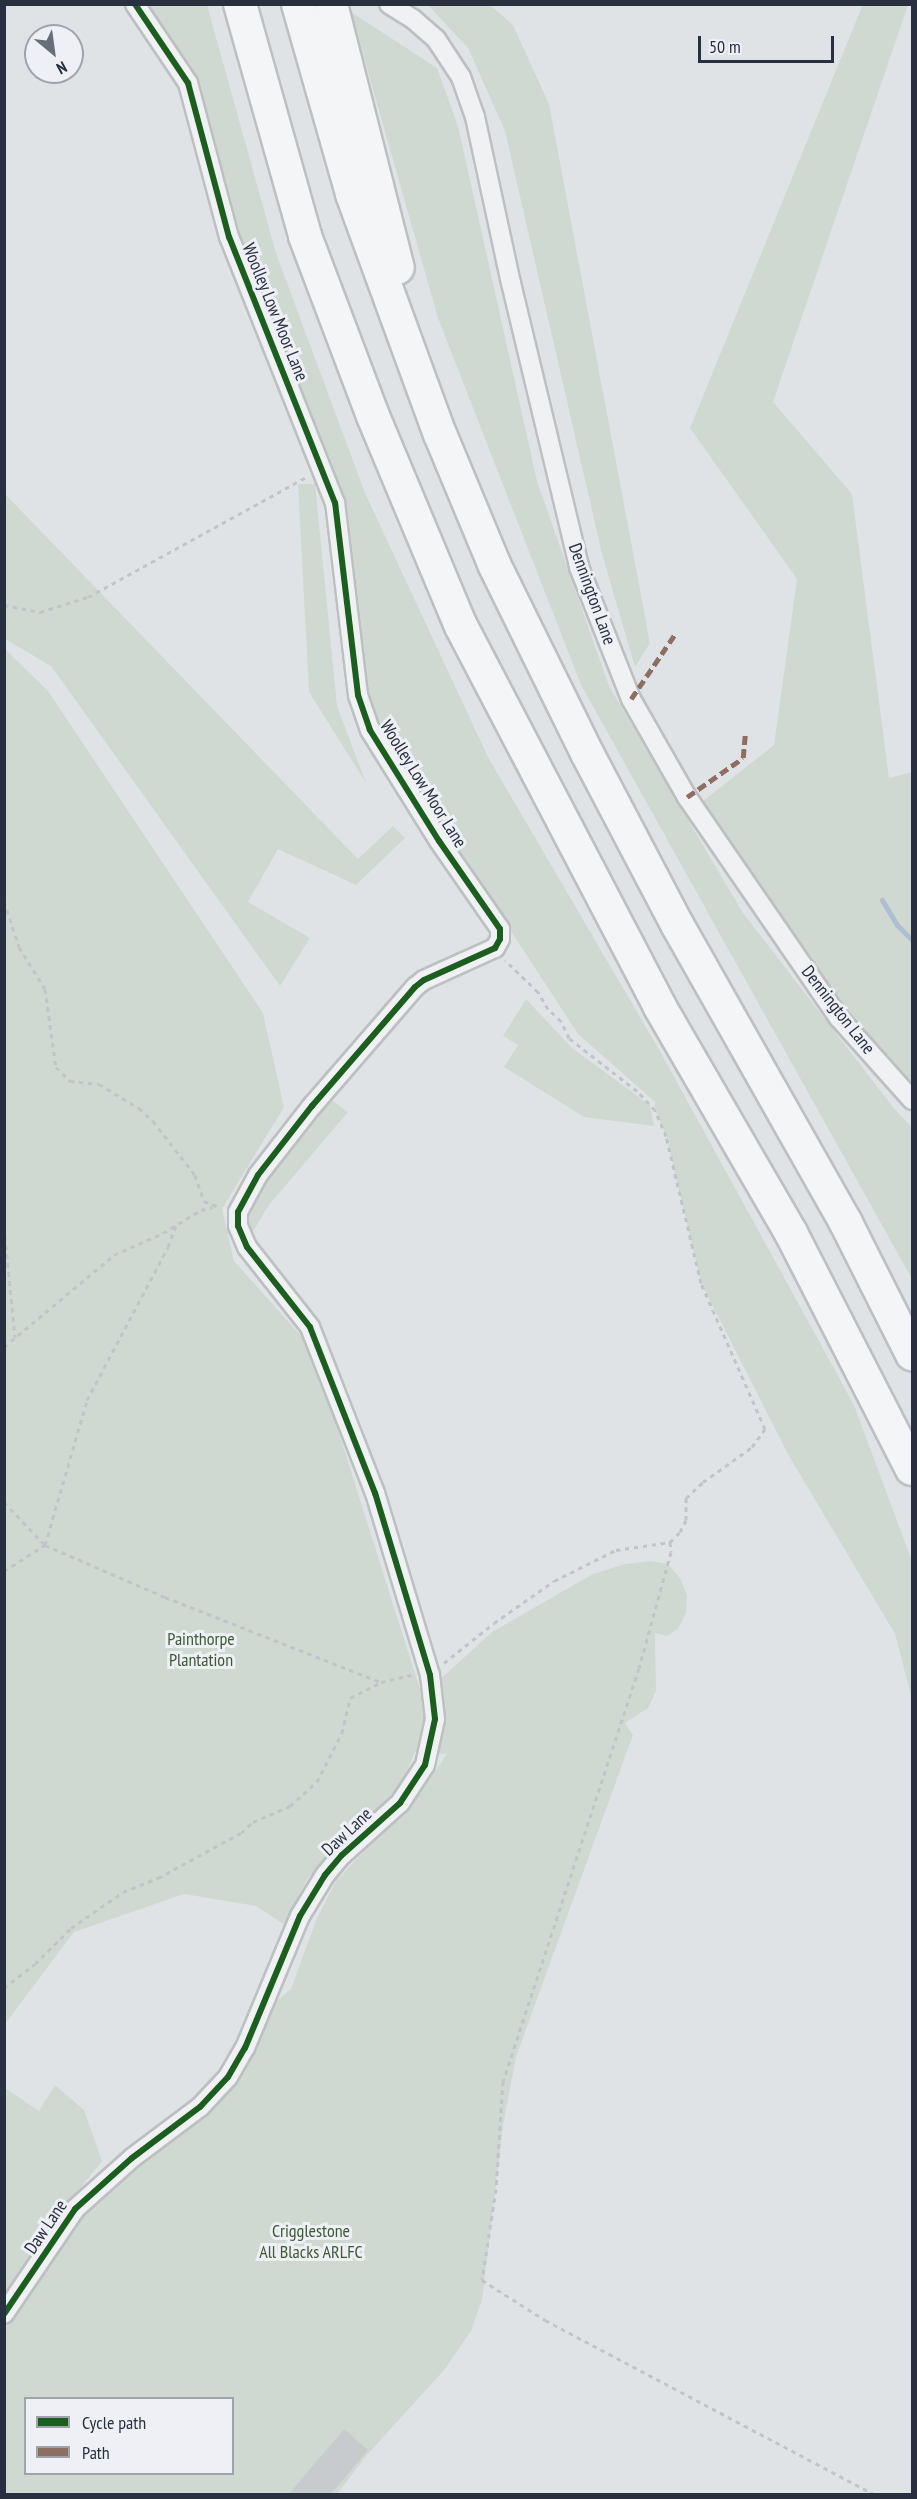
<!DOCTYPE html>
<html>
<head>
<meta charset="utf-8">
<style>
  body { margin:0 }
  #map { position:relative; width:917px; height:2499px; overflow:hidden; background:#e0e3e6; font-family:"PT Sans Narrow",sans-serif }
  div>[style] { position:absolute }
  [style*='--x'] { left:calc(var(--x)*1px); top:calc(var(--y)*1px); width:calc(var(--w)*1px); rotate:calc(var(--a)*1deg) }
  .green>* { inset:0; background:#d0d9d1 }
  .stream>* { height:5px; margin:-2.5px; padding:0 2.5px; transform-origin:2.5px; border-radius:2.5px; background:#afbed0 }
  .building>* { inset:0; background:#c8cbce }
  .path>* { height:3px; margin-top:-1.5px; transform-origin:0; background:repeating-linear-gradient(90deg,#c2c4c9 0 4.5px,transparent 0 9px) }
  .roads { filter:drop-shadow(2px 0 #bdbfc2) drop-shadow(-2px 0 #bdbfc2) drop-shadow(0 2px #bdbfc2) drop-shadow(0 -2px #bdbfc2) }
  .minor>* { height:18px; margin:-9px; padding:0 9px; transform-origin:9px; border-radius:9px; background:#f0f1f2 }
  .motorway>* { height:32px; margin:-16px; padding:0 16px; transform-origin:16px; border-radius:16px; background:#f4f5f6 }
  .quiet>* { height:4.5px; margin-top:-2.25px; transform-origin:0; background:repeating-linear-gradient(90deg,#8d6e63 0 9px,transparent 0 13.5px) }
  .cycleway>* { height:6px; margin:-3px; padding:0 3px; transform-origin:3px; border-radius:3px; background:#1b5e20 }
  span { translate:-50% -50%; white-space:nowrap; text-align:center; line-height:1.15; -webkit-text-stroke:6px #eef0f5; paint-order:stroke }
  .street-label { font-size:18px; color:#282f3e }
  .park-label { font-size:18px; color:#3b5a35 }
  .frame { position:absolute; inset:0; border:6px solid #282f3e; pointer-events:none }
  .legend { position:absolute; left:24px; top:2397px; width:210px; height:78px; box-sizing:border-box; background:#eef0f5; border:2px solid #9fa3ac; margin:0; padding:8px 10px; list-style:none; font-size:18px; color:#282f3e }
  .legend li { display:flex; align-items:center; gap:12px; height:30px }
  .legend b { width:30px; border:2px solid #9fa3ac }
  .north { position:absolute; left:24px; top:24px; width:60px; height:60px; box-sizing:border-box; background:#eef0f5; border:2px solid #9fa3ac; border-radius:50%; rotate:151deg; font-size:16px; font-weight:700; line-height:24px; text-align:center; color:#282f3e }
  .north::after { content:''; display:block; margin:auto; width:21px; height:27px; background:#686e79; clip-path:polygon(50% 0,100% 100%,50% 72%,0 100%) }
  .scale { position:absolute; left:698px; top:36px; width:136px; height:27px; box-sizing:border-box; border:3px solid #282f3e; border-top:0; padding-left:8px; font-size:18px; line-height:21px; white-space:nowrap; color:#282f3e; -webkit-text-stroke:4px #eef0f5; paint-order:stroke }
</style>
</head>
<body>
<div id="map">
  <div class="green">
    <div style="clip-path:polygon(863px 4px,908px 5px,773px 402px,852px 494px,889px 778px,912px 772px,912px 1086px,846px 1012px,703px 801px,774px 745px,797px 579px,690px 428px)"></div>
    <div style="clip-path:polygon(144px 5px,207px 5px,276px 253px,365px 493px,488px 757px,661px 1053px,854px 1405px,912px 1561px,912px 1699px,895px 1634px,789px 1456px,701px 1283px,666px 1136px,655px 1110px,655px 1102px,578px 1034px,447px 833px,370px 707px,342px 501px,236px 235px,198px 80px)"></div>
    <div style="clip-path:polygon(428px 5px,490px 5px,513px 25px,549px 104px,650px 643px,635px 667px,602px 554px,505px 131px,468px 48px)"></div>
    <div style="clip-path:polygon(351px 12px,437px 68px,458px 126px,537px 481px,609px 686px,743px 913px,896px 1111px,912px 1127px,912px 1279px,581px 685px,438px 318px)"></div>
    <div style="clip-path:polygon(298px 484px,315px 484px,337px 706px,366px 783px,309px 692px)"></div>
    <div style="clip-path:polygon(5px 494px,358px 859px,393px 826px,405px 838px,356px 885px,278px 849px,248px 902px,310px 938px,280px 986px,51px 666px,5px 639px)"></div>
    <div style="clip-path:polygon(evenodd,4px 648px,48px 691px,263px 1013px,284px 1107px,222px 1209px,234px 1261px,312px 1348px,422px 1696px,492px 1632px,593px 1574px,625px 1564px,651px 1561px,668px 1564px,680px 1578px,687px 1595px,686px 1613px,678px 1629px,667px 1636px,655px 1633px,656px 1691px,648px 1708px,625px 1723px,633px 1735px,516px 2057px,503px 2126px,482px 2300px,471px 2331px,445px 2369px,367px 2455px,337px 2494px,5px 2494px,5px 2314px,59px 2232px,200px 2107px,258px 2016px,291px 1989px,317px 1918px,336px 1881px,363px 1852px,413px 1804px,447px 1754px,415px 1752px,401px 1785px,307px 1879px,285px 1925px,256px 1906px,184px 1894px,74px 1932px,5px 2024px,4px 648px,26px 2398px,232px 2398px,232px 2474px,26px 2474px,26px 2398px)"></div>
    <div style="clip-path:polygon(526px 999px,572px 1048px,650px 1105px,654px 1126px,584px 1117px,504px 1067px,518px 1045px,503px 1036px)"></div>
    <div style="clip-path:polygon(330px 1099px,348px 1112px,269px 1205px,252px 1233px,245px 1216px,253px 1198px)"></div>
    <div style="clip-path:polygon(55px 2085px,84px 2110px,102px 2161px,62px 2211px,5px 2296px,5px 2088px,39px 2111px)"></div>
  </div>
  <div class="stream">
    <div style="--x:882;--y:900;--w:29;--a:59"></div>
    <div style="--x:897;--y:925;--w:21;--a:45"></div>
  </div>
  <div class="building">
    <div style="clip-path:polygon(344px 2429px,368px 2450px,331px 2494px,289px 2494px)"></div>
  </div>
  <div class="path">
    <div style="--x:4;--y:605;--w:37;--a:11"></div>
    <div style="--x:40;--y:612;--w:50;--a:-17.4"></div>
    <div style="--x:88;--y:597;--w:249;--a:-28.8"></div>
    <div style="--x:4;--y:901;--w:48;--a:71.9"></div>
    <div style="--x:19;--y:947;--w:49;--a:58.2"></div>
    <div style="--x:45;--y:989;--w:79;--a:82"></div>
    <div style="--x:56;--y:1067;--w:20;--a:45"></div>
    <div style="--x:70;--y:1081;--w:29;--a:6"></div>
    <div style="--x:99;--y:1084;--w:47;--a:31"></div>
    <div style="--x:139;--y:1108;--w:19;--a:43"></div>
    <div style="--x:153;--y:1121;--w:68;--a:52.1"></div>
    <div style="--x:195;--y:1175;--w:28;--a:71"></div>
    <div style="--x:204;--y:1201;--w:18;--a:22"></div>
    <div style="--x:4;--y:1227;--w:111;--a:84.3"></div>
    <div style="--x:4;--y:1347;--w:143;--a:-39.9"></div>
    <div style="--x:114;--y:1255;--w:54;--a:-24.2"></div>
    <div style="--x:163;--y:1233;--w:44;--a:-31.2"></div>
    <div style="--x:201;--y:1210;--w:12;--a:-14"></div>
    <div style="--x:4;--y:1502;--w:59;--a:46.4"></div>
    <div style="--x:45;--y:1545;--w:131;--a:23.4"></div>
    <div style="--x:165;--y:1597;--w:232;--a:21.5"></div>
    <div style="--x:670;--y:1542;--w:10;--a:84"></div>
    <div style="--x:671;--y:1552;--w:120;--a:105.4"></div>
    <div style="--x:639;--y:1668;--w:435;--a:108.2"></div>
    <div style="--x:503;--y:2081;--w:108;--a:93.7"></div>
    <div style="--x:496;--y:2189;--w:92;--a:98.7"></div>
    <div style="--x:482;--y:2280;--w:75;--a:32.4"></div>
    <div style="--x:545;--y:2320;--w:371;--a:27.9"></div>
    <div style="--x:4;--y:1571;--w:49;--a:-32.4"></div>
    <div style="--x:45;--y:1545;--w:151;--a:-73.8"></div>
    <div style="--x:87;--y:1400;--w:173;--a:-62.1"></div>
    <div style="--x:168;--y:1247;--w:23;--a:-70"></div>
    <div style="--x:444;--y:1663;--w:64;--a:-38.7"></div>
    <div style="--x:494;--y:1623;--w:73;--a:-35"></div>
    <div style="--x:554;--y:1581;--w:69;--a:-26.6"></div>
    <div style="--x:616;--y:1550;--w:55;--a:-8.4"></div>
    <div style="--x:670;--y:1542;--w:14;--a:-45"></div>
    <div style="--x:680;--y:1532;--w:13;--a:-63"></div>
    <div style="--x:686;--y:1520;--w:22;--a:-90"></div>
    <div style="--x:686;--y:1498;--w:23;--a:-43"></div>
    <div style="--x:703;--y:1482;--w:60;--a:-35.5"></div>
    <div style="--x:752;--y:1447;--w:22;--a:-54"></div>
    <div style="--x:765;--y:1429;--w:159;--a:-113.7"></div>
    <div style="--x:701;--y:1283;--w:151;--a:-103.4"></div>
    <div style="--x:666;--y:1136;--w:28;--a:-113"></div>
    <div style="--x:655;--y:1110;--w:26;--a:-133"></div>
    <div style="--x:637;--y:1091;--w:86;--a:-142.1"></div>
    <div style="--x:569;--y:1038;--w:19;--a:-115"></div>
    <div style="--x:561;--y:1021;--w:18;--a:-137"></div>
    <div style="--x:548;--y:1009;--w:20;--a:-120"></div>
    <div style="--x:538;--y:992;--w:46;--a:-135.9"></div>
    <div style="--x:4;--y:1988;--w:39;--a:-38"></div>
    <div style="--x:35;--y:1964;--w:51;--a:-45"></div>
    <div style="--x:71;--y:1928;--w:63;--a:-34.7"></div>
    <div style="--x:123;--y:1892;--w:38;--a:-22"></div>
    <div style="--x:158;--y:1878;--w:94;--a:-28.5"></div>
    <div style="--x:241;--y:1833;--w:16;--a:-43"></div>
    <div style="--x:253;--y:1822;--w:40;--a:-23.4"></div>
    <div style="--x:290;--y:1806;--w:36;--a:-42"></div>
    <div style="--x:317;--y:1782;--w:55;--a:-63"></div>
    <div style="--x:342;--y:1733;--w:36;--a:-77"></div>
    <div style="--x:350;--y:1698;--w:35;--a:-27"></div>
    <div style="--x:381;--y:1682;--w:31;--a:-13"></div>
  </div>
  <div class="roads">
    <div class="minor">
      <div style="--x:389;--y:4;--w:28;--a:32"></div>
      <div style="--x:413;--y:19;--w:30;--a:41"></div>
      <div style="--x:436;--y:39;--w:45;--a:56.7"></div>
      <div style="--x:461;--y:77;--w:42;--a:70.7"></div>
      <div style="--x:475;--y:117;--w:170;--a:77.8"></div>
      <div style="--x:511;--y:283;--w:292;--a:76.5"></div>
      <div style="--x:579;--y:567;--w:142;--a:68.5"></div>
      <div style="--x:631;--y:699;--w:113;--a:60.3"></div>
      <div style="--x:687;--y:797;--w:268;--a:55.5"></div>
      <div style="--x:839;--y:1018;--w:110;--a:48.3"></div>
      <div style="--x:4;--y:2314;--w:127;--a:-55.9"></div>
      <div style="--x:75;--y:2209;--w:76;--a:-41.8"></div>
      <div style="--x:132;--y:2158;--w:85;--a:-36.9"></div>
      <div style="--x:200;--y:2107;--w:41;--a:-47"></div>
      <div style="--x:228;--y:2077;--w:34;--a:-60"></div>
      <div style="--x:245;--y:2048;--w:143;--a:-67.4"></div>
      <div style="--x:300;--y:1916;--w:48;--a:-58.6"></div>
      <div style="--x:325;--y:1875;--w:26;--a:-50"></div>
      <div style="--x:342;--y:1855;--w:78;--a:-41.9"></div>
      <div style="--x:400;--y:1803;--w:45;--a:-56.7"></div>
      <div style="--x:425;--y:1765;--w:47;--a:-77.7"></div>
      <div style="--x:435;--y:1719;--w:44;--a:-96.5"></div>
      <div style="--x:430;--y:1675;--w:190;--a:-106.8"></div>
      <div style="--x:375;--y:1493;--w:178;--a:-111.4"></div>
      <div style="--x:310;--y:1327;--w:102;--a:-128.2"></div>
      <div style="--x:247;--y:1247;--w:23;--a:-113"></div>
      <div style="--x:238;--y:1226;--w:14;--a:-90"></div>
      <div style="--x:238;--y:1212;--w:42;--a:-61.6"></div>
      <div style="--x:258;--y:1175;--w:88;--a:-52"></div>
      <div style="--x:312;--y:1106;--w:157;--a:-49.1"></div>
      <div style="--x:415;--y:987;--w:11;--a:-38"></div>
      <div style="--x:424;--y:980;--w:78;--a:-24.3"></div>
      <div style="--x:495;--y:948;--w:10;--a:-61"></div>
      <div style="--x:500;--y:939;--w:10;--a:-90"></div>
      <div style="--x:500;--y:929;--w:107;--a:-124.7"></div>
      <div style="--x:439;--y:841;--w:131;--a:-121.9"></div>
      <div style="--x:370;--y:730;--w:37;--a:-109"></div>
      <div style="--x:358;--y:695;--w:193;--a:-96.8"></div>
      <div style="--x:335;--y:503;--w:286;--a:-111.7"></div>
      <div style="--x:229;--y:237;--w:159;--a:-104.9"></div>
      <div style="--x:188;--y:83;--w:95;--a:-123.9"></div>
    </div>
    <div class="motorway">
      <div style="--x:240;--y:4;--w:241;--a:74.3"></div>
      <div style="--x:305;--y:236;--w:192;--a:69.3"></div>
      <div style="--x:373;--y:416;--w:228;--a:67.3"></div>
      <div style="--x:461;--y:626;--w:430;--a:62.4"></div>
      <div style="--x:660;--y:1007;--w:261;--a:59.9"></div>
      <div style="--x:791;--y:1233;--w:265;--a:62.9"></div>
      <div style="--x:298;--y:4;--w:198;--a:74.1"></div>
      <div style="--x:352;--y:194;--w:256;--a:69.9"></div>
      <div style="--x:440;--y:434;--w:141;--a:67.4"></div>
      <div style="--x:494;--y:564;--w:211;--a:63.8"></div>
      <div style="--x:587;--y:753;--w:195;--a:62.3"></div>
      <div style="--x:678;--y:926;--w:341;--a:60.5"></div>
      <div style="--x:846;--y:1223;--w:147;--a:63.3"></div>
      <div style="--x:331;--y:4;--w:272;--a:75.8"></div>
    </div>
  </div>
  <div class="quiet">
    <div style="--x:631;--y:699;--w:78;--a:-55.9"></div>
    <div style="--x:687;--y:797;--w:68;--a:-34.9"></div>
    <div style="--x:743;--y:758;--w:23;--a:-85"></div>
  </div>
  <div class="cycleway">
    <div style="--x:4;--y:2314;--w:127;--a:-55.9"></div>
    <div style="--x:75;--y:2209;--w:76;--a:-41.8"></div>
    <div style="--x:132;--y:2158;--w:85;--a:-36.9"></div>
    <div style="--x:200;--y:2107;--w:41;--a:-47"></div>
    <div style="--x:228;--y:2077;--w:34;--a:-60"></div>
    <div style="--x:245;--y:2048;--w:143;--a:-67.4"></div>
    <div style="--x:300;--y:1916;--w:48;--a:-58.6"></div>
    <div style="--x:325;--y:1875;--w:26;--a:-50"></div>
    <div style="--x:342;--y:1855;--w:78;--a:-41.9"></div>
    <div style="--x:400;--y:1803;--w:45;--a:-56.7"></div>
    <div style="--x:425;--y:1765;--w:47;--a:-77.7"></div>
    <div style="--x:435;--y:1719;--w:44;--a:-96.5"></div>
    <div style="--x:430;--y:1675;--w:190;--a:-106.8"></div>
    <div style="--x:375;--y:1493;--w:178;--a:-111.4"></div>
    <div style="--x:310;--y:1327;--w:102;--a:-128.2"></div>
    <div style="--x:247;--y:1247;--w:23;--a:-113"></div>
    <div style="--x:238;--y:1226;--w:14;--a:-90"></div>
    <div style="--x:238;--y:1212;--w:42;--a:-61.6"></div>
    <div style="--x:258;--y:1175;--w:88;--a:-52"></div>
    <div style="--x:312;--y:1106;--w:157;--a:-49.1"></div>
    <div style="--x:415;--y:987;--w:11;--a:-38"></div>
    <div style="--x:424;--y:980;--w:78;--a:-24.3"></div>
    <div style="--x:495;--y:948;--w:10;--a:-61"></div>
    <div style="--x:500;--y:939;--w:10;--a:-90"></div>
    <div style="--x:500;--y:929;--w:107;--a:-124.7"></div>
    <div style="--x:439;--y:841;--w:131;--a:-121.9"></div>
    <div style="--x:370;--y:730;--w:37;--a:-109"></div>
    <div style="--x:358;--y:695;--w:193;--a:-96.8"></div>
    <div style="--x:335;--y:503;--w:286;--a:-111.7"></div>
    <div style="--x:229;--y:237;--w:159;--a:-104.9"></div>
    <div style="--x:188;--y:83;--w:95;--a:-123.9"></div>
  </div>
  <div class="street-label">
    <span style="left:275px;top:312px;rotate:68deg">Woolley Low Moor Lane</span>
    <span style="left:592px;top:594px;rotate:70deg">Dennington Lane</span>
    <span style="left:423px;top:784px;rotate:58deg">Woolley Low Moor Lane</span>
    <span style="left:838px;top:1010px;rotate:52deg">Dennington Lane</span>
    <span style="left:347px;top:1832px;rotate:-43deg">Daw Lane</span>
    <span style="left:46px;top:2227px;rotate:-56deg">Daw Lane</span>
  </div>
  <div class="park-label">
    <span style="left:201px;top:1650px">Painthorpe<br>Plantation</span>
    <span style="left:311px;top:2242px">Crigglestone<br>All Blacks ARLFC</span>
  </div>
  <div class="frame"></div>
  <ul class="legend">
  <li><b style="height:8px;background:#1b5e20"></b>Cycle path</li>
  <li><b style="height:8px;background:#8d6e63"></b>Path</li>
  </ul>
  <div class="north">N</div>
  <div class="scale">50 m</div>
</div>
</body>
</html>
